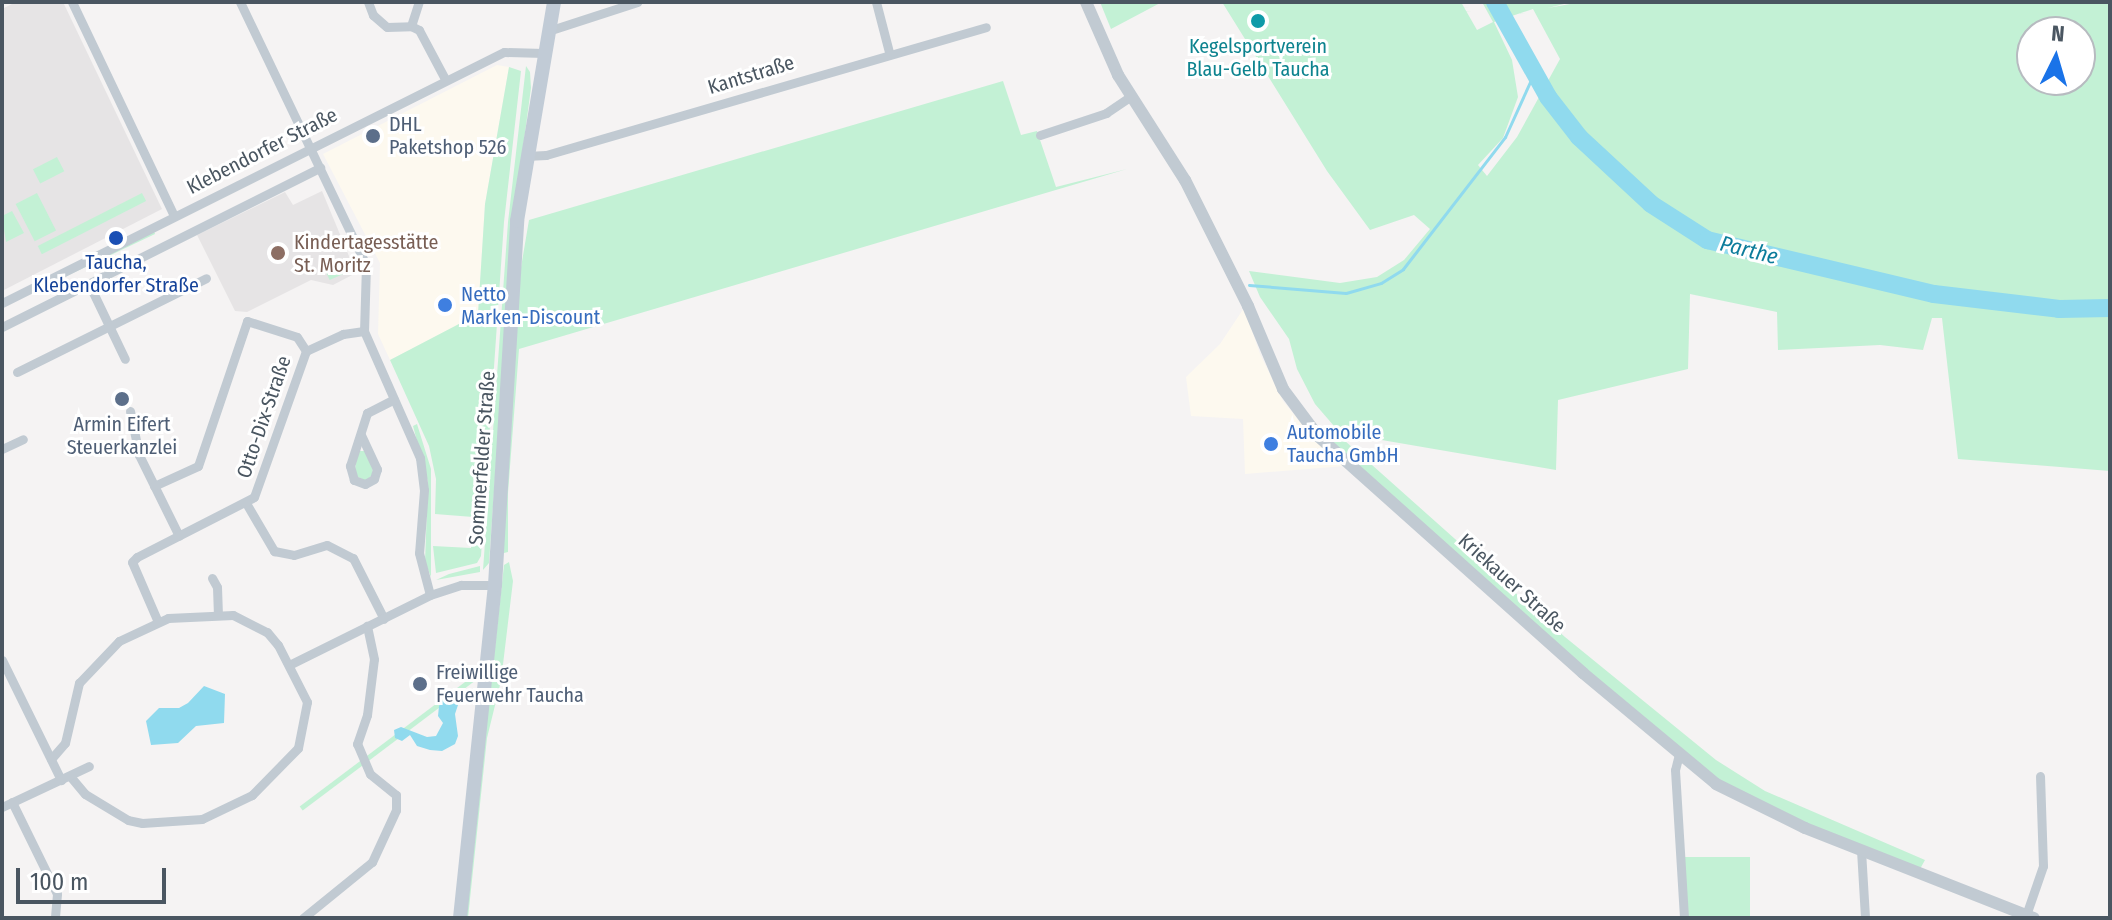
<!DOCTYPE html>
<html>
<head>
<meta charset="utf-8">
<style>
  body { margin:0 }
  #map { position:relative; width:2112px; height:920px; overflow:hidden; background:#f5f3f3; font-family:"Fira Sans Condensed",sans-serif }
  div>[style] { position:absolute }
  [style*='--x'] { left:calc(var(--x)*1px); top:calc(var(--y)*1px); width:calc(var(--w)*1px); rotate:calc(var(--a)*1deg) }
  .commercial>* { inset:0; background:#fdf9ef }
  .education>* { inset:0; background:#e6e4e5 }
  .green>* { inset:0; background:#c3f1d5; transform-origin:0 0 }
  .water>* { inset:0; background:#90daee }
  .stream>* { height:3px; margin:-1.5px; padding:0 1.5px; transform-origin:1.5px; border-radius:1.5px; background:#90daee }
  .river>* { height:18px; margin:-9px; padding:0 9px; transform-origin:9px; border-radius:9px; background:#90daee }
  .minor>* { height:9px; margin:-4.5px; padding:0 4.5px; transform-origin:4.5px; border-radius:4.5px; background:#c1cad2 }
  .tertiary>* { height:12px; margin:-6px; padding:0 6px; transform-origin:6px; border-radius:6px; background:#c1cad2 }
  .secondary>* { height:14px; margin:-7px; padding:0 7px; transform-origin:7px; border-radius:7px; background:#c1cbd6 }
  .dots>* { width:22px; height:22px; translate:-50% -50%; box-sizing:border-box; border:4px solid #fff; border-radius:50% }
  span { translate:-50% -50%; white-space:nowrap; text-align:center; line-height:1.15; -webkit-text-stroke:6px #fff; paint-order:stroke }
  .culture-label { font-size:20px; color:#0d838f }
  .street-label { font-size:20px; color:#4a5661 }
  .service-label { font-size:20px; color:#4e5e75 }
  .left { translate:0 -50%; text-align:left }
  .education-label { font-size:20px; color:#785e54 }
  .transit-label { font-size:20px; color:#164399 }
  .shop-label { font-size:20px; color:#366cbe }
  .water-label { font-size:22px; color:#0c7c9b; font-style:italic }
  .frame { position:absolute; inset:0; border:4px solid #4a5661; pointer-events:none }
  .north { position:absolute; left:2016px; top:16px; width:80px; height:80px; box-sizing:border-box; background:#fff; border:2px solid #b7bbc0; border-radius:50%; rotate:5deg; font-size:22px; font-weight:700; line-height:32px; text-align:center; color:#4a5661 }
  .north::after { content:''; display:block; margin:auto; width:28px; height:36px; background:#1a73e8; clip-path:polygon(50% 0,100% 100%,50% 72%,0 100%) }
  .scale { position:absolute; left:16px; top:868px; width:150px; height:36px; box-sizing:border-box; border:4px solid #4a5661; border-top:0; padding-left:10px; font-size:24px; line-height:28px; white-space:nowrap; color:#4a5661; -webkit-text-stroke:6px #fff; paint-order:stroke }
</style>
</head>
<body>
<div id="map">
  <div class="commercial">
    <div style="clip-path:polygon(497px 65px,509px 67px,485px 204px,478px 315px,390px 360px,378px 334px,380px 263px,323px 154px)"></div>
    <div style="clip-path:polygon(1244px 308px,1260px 354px,1283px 401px,1308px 432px,1345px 466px,1245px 474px,1243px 419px,1191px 416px,1186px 377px,1220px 344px)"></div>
  </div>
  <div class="education">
    <div style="clip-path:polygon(16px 2px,63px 2px,162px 209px,2px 291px,2px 9px)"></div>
    <div style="clip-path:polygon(322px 191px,356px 273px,333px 285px,311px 280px,247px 312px,235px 311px,197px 235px,285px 192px,293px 205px)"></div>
  </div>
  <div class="green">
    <div style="clip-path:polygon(1100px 2px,1162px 2px,1111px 29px)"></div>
    <div style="clip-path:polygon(evenodd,1222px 2px,1461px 2px,1477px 30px,1493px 22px,1482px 2px,1572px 2px,1548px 8px,1581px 2px,2110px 2px,2110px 471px,1958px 459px,1942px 318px,1932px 318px,1923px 350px,1880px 345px,1778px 350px,1777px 312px,1690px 294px,1688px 369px,1558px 400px,1556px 470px,1335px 432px,1565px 637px,1716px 760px,1765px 791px,1925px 860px,1920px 869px,1770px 809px,1728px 788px,1627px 705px,1325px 437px,1334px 431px,1334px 426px,1315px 404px,1297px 369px,1289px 339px,1260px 297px,1249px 271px,1340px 283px,1377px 277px,1404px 260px,1430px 229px,1414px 215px,1370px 230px,1327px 171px,1222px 2px,1533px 9px,1560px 59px,1517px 137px,1487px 176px,1478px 165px,1503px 138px,1518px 97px,1512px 60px,1494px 22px,1533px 9px,1222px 2px,2032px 32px,2080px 32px,2080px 80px,2032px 80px,2032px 32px)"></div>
    <div style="clip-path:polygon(526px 66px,530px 72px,531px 88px,513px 223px,489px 563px,483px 570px,508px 222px)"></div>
    <div style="clip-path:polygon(509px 67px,521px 71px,504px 222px,481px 556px,477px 563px,436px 573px,433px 546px,471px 548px,473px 517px,435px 514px,436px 479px,429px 446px,390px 360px,478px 314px,485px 204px)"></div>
    <div style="clip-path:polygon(1003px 81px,1021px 135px,1037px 131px,1056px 187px,1127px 169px,519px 349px,508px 493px,508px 552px,504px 553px,503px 518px,518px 285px,529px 220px)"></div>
    <div style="left:57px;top:157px;width:16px;height:27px;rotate:63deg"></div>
    <div style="left:37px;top:193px;width:42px;height:24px;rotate:63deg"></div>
    <div style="left:142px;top:193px;width:9px;height:117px;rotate:63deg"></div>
    <div style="clip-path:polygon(12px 211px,24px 233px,6px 242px,2px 216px)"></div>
    <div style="clip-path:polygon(154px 231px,155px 234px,16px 300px)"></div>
    <div style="left:343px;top:261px;width:12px;height:20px;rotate:66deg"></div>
    <div style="clip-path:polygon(417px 424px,431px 469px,431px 577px,425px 562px,428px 482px,413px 426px)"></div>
    <div style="clip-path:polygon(358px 451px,366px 451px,373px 467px,372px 475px,366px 481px,354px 475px)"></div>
    <div style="clip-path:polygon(509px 562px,513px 581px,501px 681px,487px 738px,468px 918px,465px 918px,504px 565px)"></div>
    <div style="clip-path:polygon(480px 566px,480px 572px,436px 580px,449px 574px)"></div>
    <div style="left:477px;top:673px;width:5px;height:222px;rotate:53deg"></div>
    <div style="left:1684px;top:857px;width:66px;height:61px"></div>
  </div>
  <div class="water">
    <div style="clip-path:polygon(204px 686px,225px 694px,224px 723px,196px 726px,178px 743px,151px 745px,146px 721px,159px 708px,179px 708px,188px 703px)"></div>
    <div style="clip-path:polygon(455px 697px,459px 702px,455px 714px,458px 736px,455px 744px,442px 751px,430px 750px,417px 746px,410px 735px,402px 741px,395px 738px,394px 730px,401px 727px,427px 737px,436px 736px,443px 723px,438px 716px,439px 706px,444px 698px)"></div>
  </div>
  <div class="stream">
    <div style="--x:1249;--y:285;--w:97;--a:4.7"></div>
    <div style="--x:1346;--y:293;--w:36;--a:-16"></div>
    <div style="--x:1381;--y:283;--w:26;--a:-32"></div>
    <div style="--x:1403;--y:269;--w:167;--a:-52.3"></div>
    <div style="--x:1505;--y:137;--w:70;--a:-65.6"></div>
  </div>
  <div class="river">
    <div style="--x:1495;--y:2;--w:109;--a:60.8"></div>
    <div style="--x:1548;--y:97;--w:51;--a:52.2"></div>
    <div style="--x:1579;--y:137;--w:98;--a:42.9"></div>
    <div style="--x:1651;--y:204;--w:67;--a:32.7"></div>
    <div style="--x:1707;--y:240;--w:233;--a:13.4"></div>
    <div style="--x:1934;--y:294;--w:126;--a:6.8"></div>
    <div style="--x:2059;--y:309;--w:51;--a:-1.1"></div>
  </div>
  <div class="minor">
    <div style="--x:72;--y:2;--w:237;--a:64.5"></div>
    <div style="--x:240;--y:2;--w:292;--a:64.4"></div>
    <div style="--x:366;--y:265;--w:66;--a:91.7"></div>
    <div style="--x:364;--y:331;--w:139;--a:66.2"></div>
    <div style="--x:420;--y:458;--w:32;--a:83"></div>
    <div style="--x:424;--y:490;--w:63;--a:94.5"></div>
    <div style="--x:419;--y:553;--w:43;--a:75.3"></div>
    <div style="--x:368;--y:2;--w:14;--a:69"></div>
    <div style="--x:373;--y:15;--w:18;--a:41"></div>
    <div style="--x:387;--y:27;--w:24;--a:-2"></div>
    <div style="--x:411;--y:26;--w:9;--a:27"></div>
    <div style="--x:419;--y:30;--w:55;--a:62"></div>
    <div style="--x:876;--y:2;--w:52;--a:75.4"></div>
    <div style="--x:411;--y:26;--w:25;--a:-72"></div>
    <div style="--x:548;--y:31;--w:94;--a:-18"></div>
    <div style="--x:1040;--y:135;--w:70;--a:-18.4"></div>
    <div style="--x:1106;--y:113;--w:29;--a:-34"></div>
    <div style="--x:526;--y:156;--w:20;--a:-3"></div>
    <div style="--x:546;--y:155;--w:458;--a:-16.2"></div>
    <div style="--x:89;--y:284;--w:83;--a:64.4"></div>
    <div style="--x:2;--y:303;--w:561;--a:-26.57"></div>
    <div style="--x:504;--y:52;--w:40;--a:1.4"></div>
    <div style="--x:2;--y:327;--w:356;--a:-26.6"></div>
    <div style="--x:17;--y:372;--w:211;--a:-26.4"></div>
    <div style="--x:130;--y:411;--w:45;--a:78.4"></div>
    <div style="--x:139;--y:455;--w:90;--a:63.7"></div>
    <div style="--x:361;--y:435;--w:38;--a:65"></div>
    <div style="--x:377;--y:469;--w:10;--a:107"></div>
    <div style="--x:374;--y:479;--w:10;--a:151"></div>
    <div style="--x:365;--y:484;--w:12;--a:-160"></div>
    <div style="--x:354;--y:480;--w:15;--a:-106"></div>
    <div style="--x:350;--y:466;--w:56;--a:-72.2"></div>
    <div style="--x:367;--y:413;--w:30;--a:-27"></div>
    <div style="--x:2;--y:449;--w:23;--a:-25"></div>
    <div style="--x:154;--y:486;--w:48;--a:-24.4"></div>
    <div style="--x:198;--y:466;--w:153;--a:-71.3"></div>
    <div style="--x:247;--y:321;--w:52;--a:17.7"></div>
    <div style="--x:297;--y:337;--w:17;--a:57"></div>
    <div style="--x:246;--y:503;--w:56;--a:59.7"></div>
    <div style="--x:274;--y:551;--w:20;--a:11"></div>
    <div style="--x:294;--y:555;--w:34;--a:-17"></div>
    <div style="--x:327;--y:545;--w:29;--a:27"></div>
    <div style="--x:353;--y:558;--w:68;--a:63.1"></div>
    <div style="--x:212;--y:578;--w:10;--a:61"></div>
    <div style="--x:217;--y:587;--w:27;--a:88"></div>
    <div style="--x:158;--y:622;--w:65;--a:-113.4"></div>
    <div style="--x:132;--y:562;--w:7;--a:-45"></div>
    <div style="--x:137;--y:557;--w:131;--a:-27.1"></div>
    <div style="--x:254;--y:497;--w:155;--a:-70.4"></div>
    <div style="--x:306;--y:351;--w:41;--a:-24.7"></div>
    <div style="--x:343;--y:334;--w:21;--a:-8"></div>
    <div style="--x:2;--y:660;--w:134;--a:63.8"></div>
    <div style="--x:289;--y:665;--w:157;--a:-26.4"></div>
    <div style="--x:430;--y:595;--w:33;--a:-18"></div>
    <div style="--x:461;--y:585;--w:34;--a:0"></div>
    <div style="--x:1679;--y:754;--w:16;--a:104"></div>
    <div style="--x:1675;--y:770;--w:148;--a:86.5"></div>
    <div style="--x:51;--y:759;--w:21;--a:-49"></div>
    <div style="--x:65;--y:743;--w:62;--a:-76.9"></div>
    <div style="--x:79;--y:683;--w:58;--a:-46.4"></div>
    <div style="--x:119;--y:641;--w:54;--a:-25.1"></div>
    <div style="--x:168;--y:618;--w:65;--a:-2.6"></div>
    <div style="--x:233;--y:615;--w:38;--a:27"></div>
    <div style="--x:267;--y:632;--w:17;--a:50"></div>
    <div style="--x:278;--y:645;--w:64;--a:63"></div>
    <div style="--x:307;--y:702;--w:47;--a:101.1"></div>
    <div style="--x:298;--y:748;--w:66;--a:134.4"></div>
    <div style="--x:252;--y:795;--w:55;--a:154.4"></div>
    <div style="--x:202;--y:819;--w:60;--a:176.2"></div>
    <div style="--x:142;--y:823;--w:14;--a:-168"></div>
    <div style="--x:128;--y:820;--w:50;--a:-148.8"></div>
    <div style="--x:85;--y:794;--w:23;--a:-130"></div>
    <div style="--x:12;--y:802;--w:102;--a:63.9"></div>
    <div style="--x:57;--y:894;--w:24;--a:95"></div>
    <div style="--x:2;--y:807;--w:96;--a:-25.2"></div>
    <div style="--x:1861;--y:850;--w:68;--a:86.6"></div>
    <div style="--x:303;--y:918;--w:89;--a:-39.1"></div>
    <div style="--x:372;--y:862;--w:57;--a:-65.2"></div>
    <div style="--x:396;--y:810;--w:15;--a:-90"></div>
    <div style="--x:396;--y:795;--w:33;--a:-141"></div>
    <div style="--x:370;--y:774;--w:33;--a:-113"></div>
    <div style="--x:357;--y:744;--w:31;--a:-71"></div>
    <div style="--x:367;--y:715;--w:56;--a:-82.9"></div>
    <div style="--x:374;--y:659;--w:34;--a:-102"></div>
    <div style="--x:2025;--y:918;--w:55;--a:-70.9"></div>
    <div style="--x:2043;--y:866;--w:90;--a:-91.9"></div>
  </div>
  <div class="tertiary">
    <div style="--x:1086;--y:2;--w:80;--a:66.3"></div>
    <div style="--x:1118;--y:75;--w:125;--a:57.5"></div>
    <div style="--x:1185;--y:180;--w:141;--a:63.4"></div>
    <div style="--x:1248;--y:306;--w:90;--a:67.1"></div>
    <div style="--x:1283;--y:389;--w:59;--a:53.3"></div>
    <div style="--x:1318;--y:436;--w:356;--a:41.8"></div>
    <div style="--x:1583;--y:673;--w:173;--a:39.8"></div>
    <div style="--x:1716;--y:784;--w:99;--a:26.3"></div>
    <div style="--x:1805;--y:828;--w:246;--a:21.5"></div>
  </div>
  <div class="secondary">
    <div style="--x:460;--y:918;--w:335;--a:-84"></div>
    <div style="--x:495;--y:585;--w:365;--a:-86.5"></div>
    <div style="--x:517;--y:221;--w:222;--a:-80.4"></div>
  </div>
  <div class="dots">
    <div style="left:1258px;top:21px;background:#0f9aa8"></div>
    <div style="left:373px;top:136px;background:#5c6f8a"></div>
    <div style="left:116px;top:238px;background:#1a4fb4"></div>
    <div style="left:278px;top:253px;background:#8d6e63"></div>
    <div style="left:445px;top:305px;background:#3f7fe0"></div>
    <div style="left:122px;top:399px;background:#5c6f8a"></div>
    <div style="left:1271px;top:444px;background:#3f7fe0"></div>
    <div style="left:420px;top:684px;background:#5c6f8a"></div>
  </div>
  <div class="culture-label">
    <span style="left:1258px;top:58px">Kegelsportverein<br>Blau-Gelb Taucha</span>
  </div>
  <div class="street-label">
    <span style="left:751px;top:75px;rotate:-17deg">Kantstraße</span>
    <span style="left:262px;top:151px;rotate:-27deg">Klebendorfer Straße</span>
    <span style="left:264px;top:417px;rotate:-71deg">Otto-Dix-Straße</span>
    <span style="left:482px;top:458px;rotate:-86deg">Sommerfelder Straße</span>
    <span style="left:1512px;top:583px;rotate:42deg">Kriekauer Straße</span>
  </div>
  <div class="service-label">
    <span class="left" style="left:389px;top:136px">DHL<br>Paketshop 526</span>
    <span style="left:122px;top:436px">Armin Eifert<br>Steuerkanzlei</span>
    <span class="left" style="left:436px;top:684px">Freiwillige<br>Feuerwehr Taucha</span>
  </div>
  <div class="education-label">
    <span class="left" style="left:294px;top:254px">Kindertagesstätte<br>St. Moritz</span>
  </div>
  <div class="transit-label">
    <span style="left:116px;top:274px">Taucha,<br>Klebendorfer Straße</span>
  </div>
  <div class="shop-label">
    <span class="left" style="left:461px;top:306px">Netto<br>Marken-Discount</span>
    <span class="left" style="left:1287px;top:444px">Automobile<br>Taucha GmbH</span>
  </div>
  <div class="water-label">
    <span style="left:1749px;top:250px;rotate:14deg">Parthe</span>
  </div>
  <div class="frame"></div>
  <div class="north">N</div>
  <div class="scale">100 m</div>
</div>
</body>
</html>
